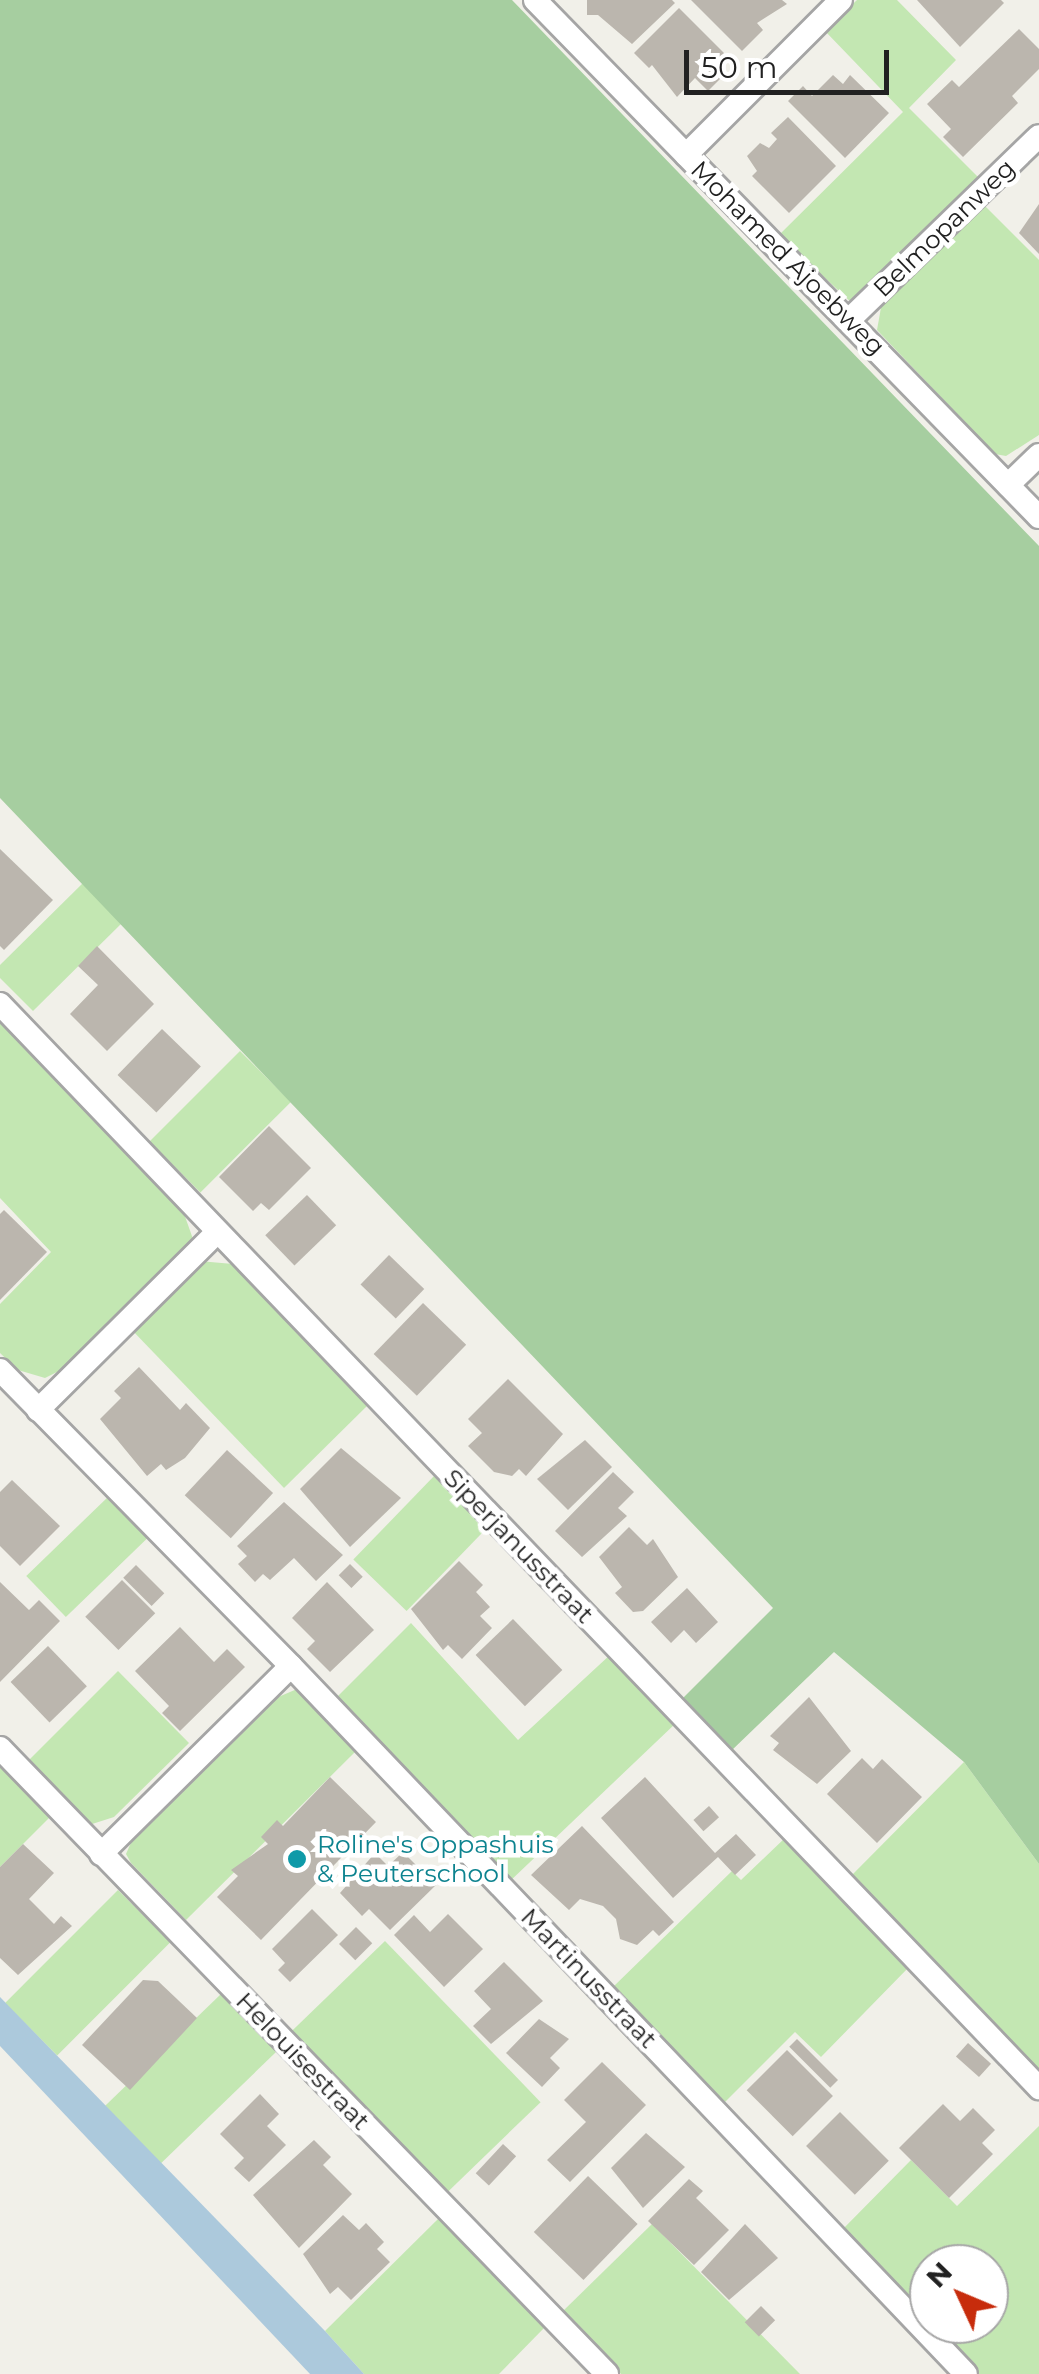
<!DOCTYPE html>
<html>
<head>
<meta charset="utf-8">
<style>
  body { margin:0 }
  #map { position:relative; width:1039px; height:2374px; overflow:hidden; background:#f1f0e9; font-family:Montserrat,sans-serif }
  div>[style] { position:absolute }
  [style*='--x'] { left:calc(var(--x)*1px); top:calc(var(--y)*1px); width:calc(var(--w)*1px); rotate:calc(var(--a)*1deg) }
  .grass>* { inset:0; background:#c3e7b2; transform-origin:0 0 }
  .forest>* { inset:0; background:#a6cea0 }
  .water>* { inset:0; background:#acc9dc }
  .building>* { inset:0; background:#bbb6ae; transform-origin:0 0 }
  .roads { filter:drop-shadow(2px 0 #a5a5a5) drop-shadow(-2px 0 #a5a5a5) drop-shadow(0 2px #a5a5a5) drop-shadow(0 -2px #a5a5a5) }
  .minor>* { height:22px; margin:-11px; padding:0 11px; transform-origin:11px; border-radius:11px; background:#fff }
  .dots>* { width:28px; height:28px; translate:-50% -50%; box-sizing:border-box; border:5px solid #fff; border-radius:50% }
  span { translate:-50% -50%; white-space:nowrap; text-align:center; line-height:1.15; -webkit-text-stroke:9px #fff; paint-order:stroke }
  .street-label { font-size:25px; color:#212121 }
  .culture-label { font-size:25px; color:#0d838f }
  .left { translate:0 -50%; text-align:left }
  .north { position:absolute; left:909px; top:2244px; width:100px; height:100px; box-sizing:border-box; background:#fff; border:2px solid #a6a6a6; border-radius:50%; rotate:314deg; font-size:28px; font-weight:700; line-height:40px; text-align:center; color:#212121 }
  .north::after { content:''; display:block; margin:auto; width:35px; height:45px; background:#c72c0c; clip-path:polygon(50% 0,100% 100%,50% 72%,0 100%) }
  .scale { position:absolute; left:684px; top:50px; width:205px; height:45px; box-sizing:border-box; border:5px solid #212121; border-top:0; padding-left:12px; font-size:30px; line-height:35px; white-space:nowrap; color:#212121; -webkit-text-stroke:8px #fff; paint-order:stroke }
</style>
</head>
<body>
<div id="map">
  <div class="grass">
    <div style="clip-path:polygon(857px 0,897px 0,956px 60px,909px 108px,981px 180px,853px 304px,779px 235px,903px 112px,825px 31px)"></div>
    <div style="clip-path:polygon(983px 204px,1039px 260px,1039px 435px,1006px 456px,995px 454px,877px 330px,882px 302px)"></div>
    <div style="clip-path:polygon(85px 881px,124px 921px,33px 1011px,0 978px,0 965px)"></div>
    <div style="clip-path:polygon(0 1016px,182px 1208px,193px 1239px,73px 1364px,45px 1378px,18px 1370px,0 1353px,0 1304px,51px 1252px,0 1198px)"></div>
    <div style="left:240px;top:1051px;width:72px;height:128px;rotate:45deg"></div>
    <div style="clip-path:polygon(199px 1261px,233px 1264px,368px 1405px,284px 1488px,130px 1328px)"></div>
    <div style="left:436px;top:1474px;width:74px;height:119px;rotate:44deg"></div>
    <div style="left:109px;top:1496px;width:57px;height:115px;rotate:46deg"></div>
    <div style="clip-path:polygon(411px 1623px,518px 1740px,611px 1654px,676px 1723px,508px 1883px,334px 1700px)"></div>
    <div style="clip-path:polygon(118px 1671px,189px 1743px,114px 1817px,89px 1825px,27px 1762px)"></div>
    <div style="clip-path:polygon(297px 1689px,356px 1751px,186px 1920px,131px 1863px,126px 1854px,133px 1838px,269px 1701px)"></div>
    <div style="clip-path:polygon(964px 1762px,1039px 1864px,1039px 2076px,852px 1875px)"></div>
    <div style="clip-path:polygon(0 1764px,50px 1817px,0 1867px)"></div>
    <div style="clip-path:polygon(786px 1837px,909px 1967px,821px 2057px,795px 2032px,725px 2102px,613px 1987px,732px 1871px,741px 1880px)"></div>
    <div style="left:118px;top:1890px;width:74px;height:160px;rotate:45deg"></div>
    <div style="left:385px;top:1941px;width:224px;height:131px;rotate:46deg"></div>
    <div style="left:221px;top:1994px;width:80px;height:161px;rotate:46deg"></div>
    <div style="clip-path:polygon(1039px 2126px,1039px 2374px,977px 2374px,929px 2324px,989px 2324px,989px 2264px,929px 2264px,929px 2324px,841px 2231px,911px 2160px,957px 2206px)"></div>
    <div style="clip-path:polygon(439px 2218px,545px 2327px,499px 2374px,364px 2374px,325px 2331px)"></div>
    <div style="clip-path:polygon(652px 2224px,800px 2374px,621px 2374px,562px 2312px)"></div>
  </div>
  <div class="forest">
    <div style="clip-path:polygon(0 0,512px 0,1039px 546px,1039px 1864px,964px 1762px,834px 1652px,731px 1751px,682px 1699px,773px 1608px,0 798px)"></div>
  </div>
  <div class="water">
    <div style="clip-path:polygon(0 1997px,325px 2331px,364px 2374px,310px 2374px,0 2046px)"></div>
  </div>
  <div class="building">
    <div style="clip-path:polygon(587px 0,672px 0,675px 3px,632px 44px,598px 15px,587px 15px)"></div>
    <div style="clip-path:polygon(691px 0,782px 0,787px 4px,757px 23px,763px 30px,742px 51px)"></div>
    <div style="clip-path:polygon(917px 0,1001px 0,1004px 3px,960px 47px)"></div>
    <div style="clip-path:polygon(679px 8px,724px 53px,714px 63px,725px 74px,708px 91px,695px 78px,677px 97px,652px 65px,649px 68px,634px 53px)"></div>
    <div style="clip-path:polygon(1019px 29px,1039px 49px,1039px 69px,1012px 96px,1018px 103px,963px 157px,943px 137px,951px 129px,927px 104px,952px 80px,959px 87px)"></div>
    <div style="clip-path:polygon(833px 75px,843px 84px,850px 75px,889px 113px,845px 158px,788px 101px,803px 86px,812px 96px)"></div>
    <div style="clip-path:polygon(788px 117px,836px 166px,789px 213px,752px 176px,757px 171px,747px 156px,760px 143px,769px 148px,777px 139px,771px 133px)"></div>
    <div style="clip-path:polygon(1039px 204px,1039px 254px,1019px 233px)"></div>
    <div style="clip-path:polygon(0 849px,53px 900px,4px 950px,0 946px)"></div>
    <div style="clip-path:polygon(97px 946px,154px 1004px,107px 1051px,70px 1014px,98px 985px,78px 966px)"></div>
    <div style="left:162px;top:1029px;width:54px;height:64px;rotate:44deg"></div>
    <div style="clip-path:polygon(269px 1126px,311px 1168px,269px 1210px,261px 1203px,253px 1211px,219px 1177px)"></div>
    <div style="left:307px;top:1195px;width:42px;height:58px;rotate:46deg"></div>
    <div style="clip-path:polygon(4px 1210px,47px 1252px,0 1300px,0 1214px)"></div>
    <div style="left:389px;top:1255px;width:49px;height:41px;rotate:44deg"></div>
    <div style="left:423px;top:1303px;width:60px;height:71px;rotate:44deg"></div>
    <div style="clip-path:polygon(139px 1367px,180px 1410px,186px 1403px,210px 1428px,185px 1458px,166px 1470px,161px 1464px,147px 1476px,100px 1419px,121px 1398px,114px 1391px)"></div>
    <div style="clip-path:polygon(508px 1379px,563px 1434px,526px 1476px,519px 1469px,512px 1476px,494px 1472px,468px 1446px,482px 1433px,468px 1419px)"></div>
    <div style="clip-path:polygon(585px 1440px,612px 1467px,568px 1510px,537px 1479px)"></div>
    <div style="clip-path:polygon(341px 1448px,401px 1498px,350px 1547px,300px 1489px)"></div>
    <div style="left:227px;top:1450px;width:63px;height:62px;rotate:43deg"></div>
    <div style="clip-path:polygon(613px 1472px,634px 1492px,618px 1508px,627px 1516px,582px 1557px,555px 1531px)"></div>
    <div style="clip-path:polygon(12px 1480px,60px 1526px,20px 1566px,0 1546px,0 1492px)"></div>
    <div style="clip-path:polygon(284px 1502px,343px 1555px,316px 1581px,294px 1558px,270px 1580px,263px 1574px,255px 1582px,238px 1564px,247px 1556px,237px 1546px)"></div>
    <div style="clip-path:polygon(629px 1527px,647px 1545px,653px 1539px,678px 1577px,643px 1611px,633px 1612px,615px 1593px,622px 1587px,599px 1557px)"></div>
    <div style="clip-path:polygon(459px 1561px,483px 1585px,476px 1592px,490px 1607px,480px 1616px,492px 1628px,462px 1659px,448px 1645px,443px 1650px,411px 1609px)"></div>
    <div style="left:350px;top:1564px;width:18px;height:16px;rotate:45deg"></div>
    <div style="left:136px;top:1565px;width:40px;height:18px;rotate:45deg"></div>
    <div style="left:122px;top:1580px;width:47px;height:52px;rotate:45deg"></div>
    <div style="clip-path:polygon(0 1582px,29px 1610px,39px 1600px,60px 1621px,0 1682px)"></div>
    <div style="clip-path:polygon(327px 1582px,374px 1630px,330px 1672px,307px 1649px,315px 1641px,292px 1618px)"></div>
    <div style="clip-path:polygon(687px 1588px,718px 1622px,696px 1643px,684px 1630px,671px 1643px,651px 1622px)"></div>
    <div style="left:513px;top:1619px;width:71px;height:52px;rotate:46deg"></div>
    <div style="clip-path:polygon(180px 1627px,214px 1662px,227px 1649px,245px 1667px,180px 1731px,162px 1713px,169px 1706px,135px 1671px)"></div>
    <div style="left:48px;top:1646px;width:56px;height:52px;rotate:46deg"></div>
    <div style="clip-path:polygon(809px 1697px,851px 1751px,817px 1784px,773px 1750px,779px 1743px,770px 1736px)"></div>
    <div style="clip-path:polygon(862px 1758px,873px 1769px,882px 1759px,922px 1797px,877px 1843px,827px 1794px)"></div>
    <div style="clip-path:polygon(330px 1777px,376px 1822px,261px 1940px,217px 1897px,238px 1876px,231px 1870px,268px 1844px,261px 1837px,277px 1820px,283px 1826px)"></div>
    <div style="clip-path:polygon(645px 1777px,715px 1853px,736px 1834px,756px 1855px,735px 1875px,718px 1857px,673px 1898px,601px 1818px)"></div>
    <div style="left:709px;top:1806px;width:15px;height:21px;rotate:48deg"></div>
    <div style="clip-path:polygon(582px 1826px,674px 1922px,659px 1936px,653px 1930px,637px 1945px,620px 1939px,616px 1919px,603px 1906px,580px 1899px,569px 1910px,531px 1875px)"></div>
    <div style="clip-path:polygon(23px 1844px,54px 1873px,29px 1899px,54px 1924px,61px 1916px,72px 1926px,18px 1975px,0 1958px,0 1867px)"></div>
    <div style="clip-path:polygon(403px 1852px,436px 1885px,390px 1930px,369px 1909px,362px 1916px,340px 1893px,375px 1853px,388px 1866px)"></div>
    <div style="clip-path:polygon(312px 1909px,338px 1935px,290px 1982px,278px 1970px,285px 1963px,272px 1949px)"></div>
    <div style="clip-path:polygon(448px 1914px,483px 1949px,444px 1987px,394px 1935px,414px 1915px,430px 1932px)"></div>
    <div style="left:356px;top:1927px;width:23px;height:24px;rotate:45deg"></div>
    <div style="clip-path:polygon(504px 1962px,543px 2001px,491px 2044px,473px 2026px,491px 2009px,474px 1991px)"></div>
    <div style="clip-path:polygon(143px 1980px,158px 1981px,197px 2018px,130px 2090px,82px 2045px)"></div>
    <div style="clip-path:polygon(539px 2019px,569px 2039px,550px 2058px,560px 2068px,542px 2087px,506px 2053px)"></div>
    <div style="left:797px;top:2039px;width:58px;height:11px;rotate:45deg"></div>
    <div style="left:968px;top:2043px;width:31px;height:18px;rotate:42deg"></div>
    <div style="left:787px;top:2050px;width:65px;height:57px;rotate:45deg"></div>
    <div style="clip-path:polygon(602px 2062px,646px 2105px,570px 2182px,547px 2160px,586px 2122px,564px 2100px)"></div>
    <div style="clip-path:polygon(260px 2094px,279px 2114px,267px 2126px,286px 2145px,249px 2182px,234px 2168px,244px 2158px,220px 2134px)"></div>
    <div style="clip-path:polygon(943px 2104px,960px 2121px,973px 2108px,995px 2130px,982px 2143px,993px 2154px,949px 2198px,899px 2148px)"></div>
    <div style="left:840px;top:2112px;width:69px;height:48px;rotate:45deg"></div>
    <div style="clip-path:polygon(646px 2133px,685px 2167px,643px 2208px,611px 2168px)"></div>
    <div style="clip-path:polygon(314px 2140px,331px 2157px,323px 2165px,352px 2194px,299px 2248px,253px 2195px)"></div>
    <div style="left:503px;top:2144px;width:18px;height:40px;rotate:43deg"></div>
    <div style="left:588px;top:2176px;width:69px;height:78px;rotate:44deg"></div>
    <div style="clip-path:polygon(689px 2179px,703px 2191px,696px 2198px,729px 2230px,694px 2265px,648px 2221px)"></div>
    <div style="clip-path:polygon(343px 2215px,359px 2230px,366px 2223px,384px 2242px,377px 2249px,390px 2262px,351px 2300px,338px 2287px,330px 2294px,303px 2254px)"></div>
    <div style="clip-path:polygon(745px 2224px,778px 2258px,729px 2300px,701px 2272px)"></div>
    <div style="left:761px;top:2306px;width:20px;height:23px;rotate:45deg"></div>
  </div>
  <div class="roads">
    <div class="minor">
      <div style="--x:535;--y:0;--w:722;--a:45.73"></div>
      <div style="--x:686;--y:155;--w:219;--a:-45"></div>
      <div style="--x:849;--y:320;--w:264;--a:-44.1"></div>
      <div style="--x:1008;--y:485;--w:43;--a:-44.1"></div>
      <div style="--x:0;--y:1004;--w:1502;--a:46.21"></div>
      <div style="--x:0;--y:1370;--w:415;--a:45.5"></div>
      <div style="--x:291;--y:1666;--w:978;--a:46.37"></div>
      <div style="--x:38;--y:1410;--w:250;--a:-44.8"></div>
      <div style="--x:0;--y:1748;--w:872;--a:45.88"></div>
      <div style="--x:101;--y:1854;--w:267;--a:-44.7"></div>
    </div>
  </div>
  <div class="dots">
    <div style="left:297px;top:1859px;background:#0f9aa8"></div>
  </div>
  <div class="street-label">
    <span style="left:944px;top:228px;rotate:-44deg">Belmopanweg</span>
    <span style="left:788px;top:258px;rotate:45deg">Mohamed Ajoebweg</span>
    <span style="left:519px;top:1546px;rotate:46deg">Siperjanusstraat</span>
    <span style="left:589px;top:1978px;rotate:46deg">Martinusstraat</span>
    <span style="left:303px;top:2061px;rotate:46deg">Helouisestraat</span>
  </div>
  <div class="culture-label">
    <span class="left" style="left:317px;top:1859px">Roline's Oppashuis<br>&amp; Peuterschool</span>
  </div>
  <div class="north">N</div>
  <div class="scale">50 m</div>
</div>
</body>
</html>
